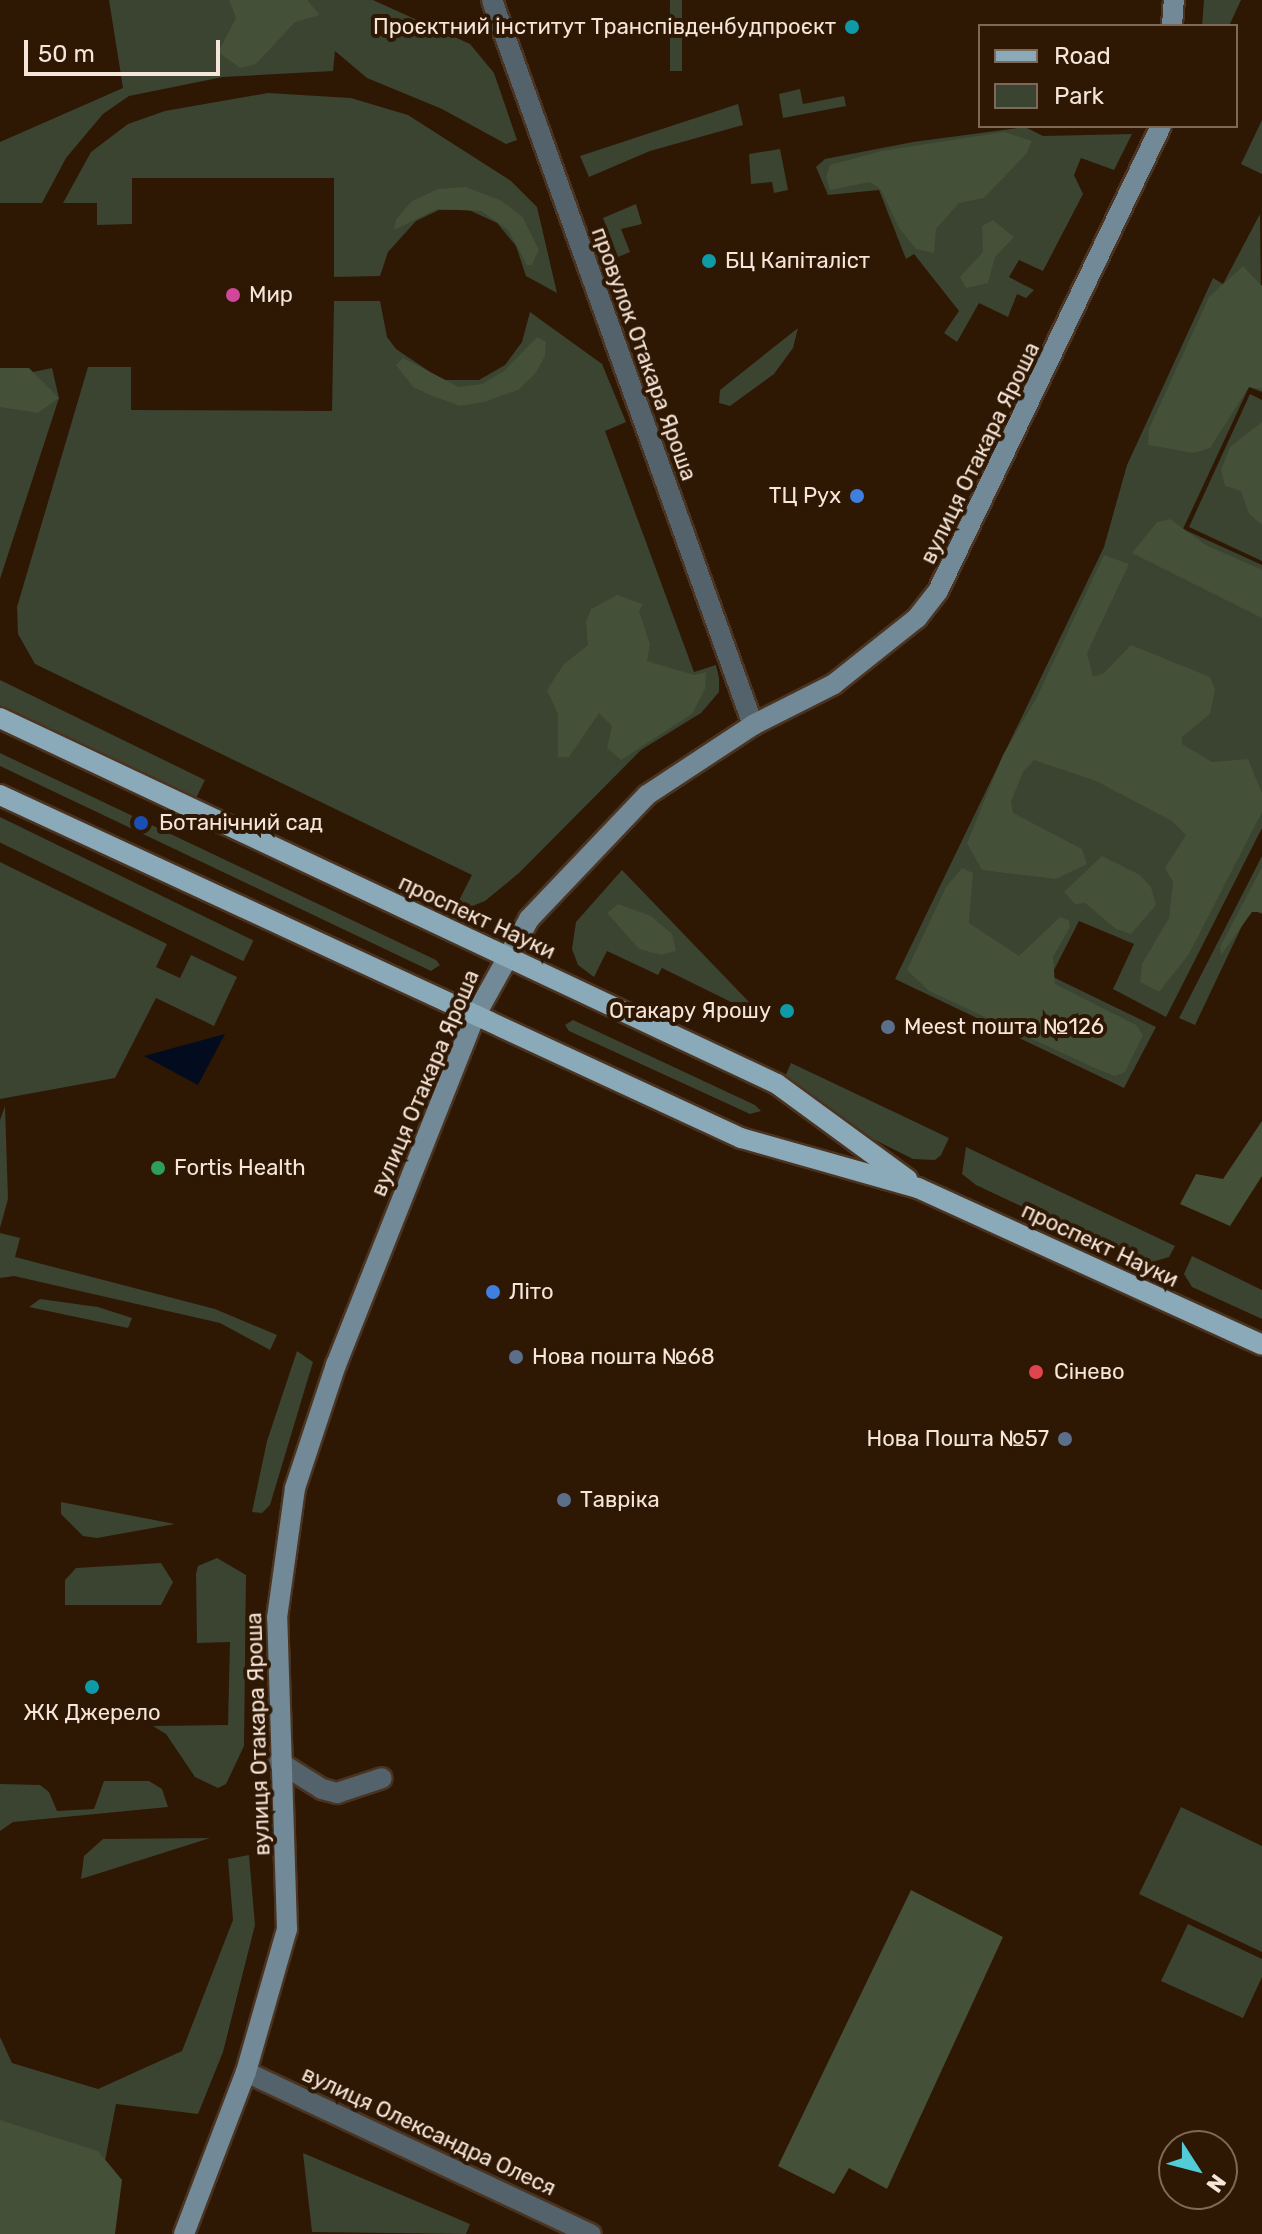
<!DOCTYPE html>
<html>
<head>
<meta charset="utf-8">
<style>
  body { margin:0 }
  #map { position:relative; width:1262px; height:2234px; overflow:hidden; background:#2e1703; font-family:Rubik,sans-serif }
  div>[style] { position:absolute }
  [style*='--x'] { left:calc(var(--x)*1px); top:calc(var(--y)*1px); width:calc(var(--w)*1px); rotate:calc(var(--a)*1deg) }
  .green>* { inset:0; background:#3b4331; transform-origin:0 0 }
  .forest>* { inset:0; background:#445037 }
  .water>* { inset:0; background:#030c1f }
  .roads { filter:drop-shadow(2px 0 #4a3421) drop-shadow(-2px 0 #4a3421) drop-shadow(0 2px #4a3421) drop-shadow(0 -2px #4a3421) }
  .street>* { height:20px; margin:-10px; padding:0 10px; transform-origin:10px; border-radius:10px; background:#54636b }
  .secondary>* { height:20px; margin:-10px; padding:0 10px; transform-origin:10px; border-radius:10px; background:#728a97 }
  .primary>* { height:20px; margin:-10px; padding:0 10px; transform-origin:10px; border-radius:10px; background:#8aa9b9 }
  .dots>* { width:22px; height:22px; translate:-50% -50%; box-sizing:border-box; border:4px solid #2e1703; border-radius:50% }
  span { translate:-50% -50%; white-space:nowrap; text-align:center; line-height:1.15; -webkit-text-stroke:8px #2e1703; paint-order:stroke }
  .poi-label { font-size:22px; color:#f6e5d9 }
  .right { translate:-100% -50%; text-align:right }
  .left { translate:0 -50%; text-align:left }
  .street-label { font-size:22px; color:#f6e5d9 }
  .legend { position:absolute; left:978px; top:24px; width:260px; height:104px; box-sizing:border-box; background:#2e1703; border:2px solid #7e6959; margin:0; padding:10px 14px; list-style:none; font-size:24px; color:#f6e5d9 }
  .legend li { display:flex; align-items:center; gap:16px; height:40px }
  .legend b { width:40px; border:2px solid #7e6959 }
  .north { position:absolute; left:1158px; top:2130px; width:80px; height:80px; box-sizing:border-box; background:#2e1703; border:2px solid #7e6959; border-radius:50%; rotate:126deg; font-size:22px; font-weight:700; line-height:32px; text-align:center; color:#f6e5d9 }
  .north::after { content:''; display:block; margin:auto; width:28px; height:36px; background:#52ccd6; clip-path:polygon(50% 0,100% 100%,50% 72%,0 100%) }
  .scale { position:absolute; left:24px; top:40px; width:196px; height:36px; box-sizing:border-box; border:4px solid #f6e5d9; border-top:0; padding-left:10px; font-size:24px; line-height:28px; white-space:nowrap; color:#f6e5d9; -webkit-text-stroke:6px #2e1703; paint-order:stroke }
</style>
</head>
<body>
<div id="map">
  <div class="green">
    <div style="clip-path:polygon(109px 0,373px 0,470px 44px,494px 73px,517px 140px,506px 144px,442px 109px,367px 78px,335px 51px,333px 71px,223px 77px,129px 96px,103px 114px,66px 158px,42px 203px,0 203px,0 142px,123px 88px)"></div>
    <div style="left:670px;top:0;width:12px;height:71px"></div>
    <div style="clip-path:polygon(1204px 0,1241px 0,1229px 26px,1202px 26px)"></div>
    <div style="clip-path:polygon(800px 89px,803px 104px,844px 96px,846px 106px,783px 118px,779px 94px)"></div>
    <div style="clip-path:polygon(268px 93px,351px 98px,408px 115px,511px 181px,537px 207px,557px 293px,526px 276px,516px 246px,497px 223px,469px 210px,439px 210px,416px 221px,388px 252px,380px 276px,334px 277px,334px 178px,132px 178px,132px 224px,97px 225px,97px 203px,63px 203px,91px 152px,128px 124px,165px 111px)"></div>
    <div style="clip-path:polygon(738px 104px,743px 125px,650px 151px,589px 177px,580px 156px)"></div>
    <div style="clip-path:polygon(1262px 120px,1262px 174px,1241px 164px)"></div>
    <div style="clip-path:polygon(1025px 127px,1043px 136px,1132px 134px,1114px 170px,1081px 158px,1074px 175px,1083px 194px,1043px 271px,1019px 260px,1009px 277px,1034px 290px,1026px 298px,1017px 294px,1008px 317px,979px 303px,957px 342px,944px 333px,959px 311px,914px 254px,906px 259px,879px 190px,828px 195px,816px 167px,825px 159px,913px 142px)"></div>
    <div style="clip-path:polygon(780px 149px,788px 190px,774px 193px,772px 182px,751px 184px,749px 154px)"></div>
    <div style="clip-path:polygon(636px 204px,642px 224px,621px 229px,630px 252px,618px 257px,603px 218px)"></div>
    <div style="clip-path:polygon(1260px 214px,1262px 392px,1249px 387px,1183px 529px,1262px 565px,1262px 828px,1166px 1017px,1113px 989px,1134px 944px,1079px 921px,1051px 976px,1156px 1027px,1124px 1088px,895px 979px,1104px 547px,1127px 465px,1213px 278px,1223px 284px)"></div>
    <div style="clip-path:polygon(334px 301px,380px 301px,387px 337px,396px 349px,442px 380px,479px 380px,505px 365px,522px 342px,530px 312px,602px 364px,626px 422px,605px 431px,694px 672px,716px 665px,719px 678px,719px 692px,701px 713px,641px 750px,519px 873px,485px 901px,462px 910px,454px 910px,472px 875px,35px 664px,18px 634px,17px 607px,88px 367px,131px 367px,131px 410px,332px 411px)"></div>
    <div style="clip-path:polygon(798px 328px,793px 348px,774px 374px,730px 406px,719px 403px,720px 390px)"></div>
    <div style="clip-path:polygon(52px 368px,59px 398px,0 579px,0 379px)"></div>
    <div style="clip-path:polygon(1250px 394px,1262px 400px,1262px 561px,1189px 527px)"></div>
    <div style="clip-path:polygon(686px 447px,695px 472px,669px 475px,660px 456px)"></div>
    <div style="left:0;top:680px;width:228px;height:23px;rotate:26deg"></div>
    <div style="clip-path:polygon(0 753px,436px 960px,440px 965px,431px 971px,0 766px)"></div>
    <div style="left:0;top:817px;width:282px;height:23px;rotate:26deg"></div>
    <div style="clip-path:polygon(1262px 856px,1262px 914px,1250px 909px,1195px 1025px,1179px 1018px)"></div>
    <div style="clip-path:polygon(0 862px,167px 944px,156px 967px,180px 978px,191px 955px,237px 977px,214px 1026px,156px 998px,115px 1078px,0 1099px)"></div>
    <div style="clip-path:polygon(622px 870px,750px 1003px,731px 1002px,662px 968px,658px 975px,607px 951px,594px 977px,578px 965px,572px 949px,576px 922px)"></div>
    <div style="clip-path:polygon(573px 1020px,755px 1105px,761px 1111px,750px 1114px,569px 1031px,565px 1025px)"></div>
    <div style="clip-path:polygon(791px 1063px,949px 1138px,941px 1155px,935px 1160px,913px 1159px,855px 1130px,785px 1077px)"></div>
    <div style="clip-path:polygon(5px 1106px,8px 1199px,0 1228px,0 1120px)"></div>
    <div style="clip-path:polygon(966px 1147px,1175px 1246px,1169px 1257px,1145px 1264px,976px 1185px,962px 1174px)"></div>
    <div style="clip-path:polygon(0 1233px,20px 1238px,15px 1257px,215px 1309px,277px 1335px,270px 1350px,220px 1323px,14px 1276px,0 1278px)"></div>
    <div style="clip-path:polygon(1192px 1256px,1262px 1290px,1262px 1319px,1192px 1287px,1184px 1274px)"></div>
    <div style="clip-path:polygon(40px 1299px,98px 1307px,132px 1318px,128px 1328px,29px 1307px)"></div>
    <div style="clip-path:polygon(297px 1351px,313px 1362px,270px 1505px,262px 1513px,252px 1512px,267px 1441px)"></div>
    <div style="clip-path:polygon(61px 1502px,175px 1524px,97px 1538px,83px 1536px,61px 1514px)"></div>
    <div style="clip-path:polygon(217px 1558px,246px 1575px,244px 1746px,226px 1784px,218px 1788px,195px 1777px,166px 1734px,153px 1726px,228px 1725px,230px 1642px,197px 1643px,196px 1574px,198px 1566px)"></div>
    <div style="clip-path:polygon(161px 1563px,173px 1582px,161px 1605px,65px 1605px,65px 1580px,76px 1568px)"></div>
    <div style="clip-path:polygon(104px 1781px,149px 1781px,162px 1789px,168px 1807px,13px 1822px,0 1831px,0 1784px,40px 1785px,49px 1792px,57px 1811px,94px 1809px)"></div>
    <div style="clip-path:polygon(1181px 1807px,1262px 1846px,1262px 1952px,1139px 1894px)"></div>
    <div style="clip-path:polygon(210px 1838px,81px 1879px,84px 1856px,103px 1839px)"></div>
    <div style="clip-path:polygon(249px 1855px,255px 1925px,223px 2052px,198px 2114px,116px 2104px,91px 2234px,0 2234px,0 2037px,12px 2063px,98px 2089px,182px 2051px,233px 1920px,228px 1859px)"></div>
    <div style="clip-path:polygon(1188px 1924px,1262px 1959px,1262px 1977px,1243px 2018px,1161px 1981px)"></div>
    <div style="clip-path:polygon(303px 2153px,470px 2224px,466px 2234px,312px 2232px)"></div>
  </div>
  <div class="forest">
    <div style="clip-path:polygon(229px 0,307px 0,320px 15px,295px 22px,256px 64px,240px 68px,218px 52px,236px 18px)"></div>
    <div style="clip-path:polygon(1004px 132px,1032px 141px,1026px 154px,984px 198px,959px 203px,936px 229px,934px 253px,916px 249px,899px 228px,881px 190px,870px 182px,830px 190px,826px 177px,830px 165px,881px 151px)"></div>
    <div style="clip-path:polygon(465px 187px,500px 200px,522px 216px,539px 250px,532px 265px,527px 265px,508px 230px,481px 211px,437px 209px,394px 230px,396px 219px,412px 201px,438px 189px)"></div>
    <div style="clip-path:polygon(993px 220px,1014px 237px,995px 257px,988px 283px,966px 288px,960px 277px,983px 252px,982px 226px)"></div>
    <div style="clip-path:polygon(1243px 266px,1262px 286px,1262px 389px,1249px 387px,1210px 448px,1194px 453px,1148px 445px,1149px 429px,1209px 297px)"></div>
    <div style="clip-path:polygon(537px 337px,546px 342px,545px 356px,535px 374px,518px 390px,484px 402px,460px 406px,430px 395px,413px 387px,396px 365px,403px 358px,459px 387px,482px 384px,504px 371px)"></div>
    <div style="clip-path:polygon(0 368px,29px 368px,59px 398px,38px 413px,0 407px)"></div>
    <div style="clip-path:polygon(1262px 422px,1262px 525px,1249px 514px,1241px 491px,1225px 486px,1221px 470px,1230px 447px)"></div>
    <div style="clip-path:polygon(1170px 519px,1206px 545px,1262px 570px,1262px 618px,1132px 553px,1157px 522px)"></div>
    <div style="clip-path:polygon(1104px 555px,1129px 564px,1087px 653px,1093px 677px,1104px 673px,1131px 645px,1210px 677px,1215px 690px,1210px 714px,1182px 737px,1182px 744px,1212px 762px,1248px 759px,1262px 793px,1262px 812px,1189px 954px,1159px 992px,1140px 982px,1142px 964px,1169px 918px,1173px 882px,1165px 868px,1186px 835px,1172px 821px,1096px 781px,1034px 760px,1023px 772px,1011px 802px,1013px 813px,1082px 849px,1087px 864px,1056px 879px,982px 870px,967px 843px,1003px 755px,1037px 697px)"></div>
    <div style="clip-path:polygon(617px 595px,643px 604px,639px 611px,650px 644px,647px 661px,694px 675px,706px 672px,705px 689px,692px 714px,621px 760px,607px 748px,612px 726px,599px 713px,569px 757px,558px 757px,558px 714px,547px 690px,564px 664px,588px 645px,586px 622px,591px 609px)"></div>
    <div style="clip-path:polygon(1102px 856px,1140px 875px,1151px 887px,1156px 905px,1131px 934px,1116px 929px,1085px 903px,1075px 904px,1064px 892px)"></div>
    <div style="clip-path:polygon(1262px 867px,1262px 912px,1252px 912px,1221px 955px,1220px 947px)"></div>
    <div style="clip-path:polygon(962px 868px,973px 873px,969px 923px,1019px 956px,1060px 917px,1069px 920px,1070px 927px,1053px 957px,1055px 984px,1136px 1025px,1143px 1035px,1125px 1072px,1115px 1076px,1097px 1069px,929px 991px,907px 970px,946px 887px)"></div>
    <div style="clip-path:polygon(618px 904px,651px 916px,672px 934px,676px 951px,661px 955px,639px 949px,607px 913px)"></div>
    <div style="clip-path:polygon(1262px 1121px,1262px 1176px,1230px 1226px,1180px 1204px,1196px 1174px,1223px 1179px)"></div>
    <div style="clip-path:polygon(911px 1890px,1003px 1937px,887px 2189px,849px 2168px,834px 2194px,778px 2166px)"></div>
    <div style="clip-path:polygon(0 2120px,98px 2151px,122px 2180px,115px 2234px,0 2234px)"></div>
  </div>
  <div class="water">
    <div style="clip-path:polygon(225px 1034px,198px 1085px,144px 1056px)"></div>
  </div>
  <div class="roads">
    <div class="street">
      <div style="--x:492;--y:0;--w:771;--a:70.2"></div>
      <div style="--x:279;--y:1762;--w:51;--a:32.1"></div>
      <div style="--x:322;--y:1789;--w:16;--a:15"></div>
      <div style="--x:337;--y:1793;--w:47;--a:-18.4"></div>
      <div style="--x:246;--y:2072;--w:381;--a:25.2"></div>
    </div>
    <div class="secondary">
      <div style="--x:1172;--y:26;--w:26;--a:-86"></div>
      <div style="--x:184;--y:2234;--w:173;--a:-69.1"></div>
      <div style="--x:246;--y:2072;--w:149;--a:-74"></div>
      <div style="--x:287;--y:1929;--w:311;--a:-91.8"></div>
      <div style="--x:277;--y:1618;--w:131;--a:-82.1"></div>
      <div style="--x:295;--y:1488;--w:130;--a:-71.6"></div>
      <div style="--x:336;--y:1365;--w:373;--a:-68.3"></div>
      <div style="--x:474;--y:1018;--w:113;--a:-60.9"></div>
      <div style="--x:529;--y:919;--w:171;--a:-46.4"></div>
      <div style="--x:647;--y:795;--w:127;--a:-33.4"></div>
      <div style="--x:753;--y:725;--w:91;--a:-26.8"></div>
      <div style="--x:834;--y:684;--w:106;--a:-38.5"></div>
      <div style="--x:917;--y:618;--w:34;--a:-52"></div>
      <div style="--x:938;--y:591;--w:516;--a:-64.38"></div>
    </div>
    <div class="primary">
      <div style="--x:0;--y:718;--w:859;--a:25.22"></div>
      <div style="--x:777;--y:1084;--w:162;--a:36.2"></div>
      <div style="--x:0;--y:795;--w:817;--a:24.84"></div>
      <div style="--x:741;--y:1138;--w:184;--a:15.8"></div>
      <div style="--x:918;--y:1188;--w:378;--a:24.5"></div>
    </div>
  </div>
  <div class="dots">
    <div style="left:852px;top:27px;background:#0f9aa8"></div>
    <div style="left:709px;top:261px;background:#0f9aa8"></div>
    <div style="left:233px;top:295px;background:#d1479c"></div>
    <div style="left:857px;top:496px;background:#3f7fe0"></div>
    <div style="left:141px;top:823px;background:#1a4fb4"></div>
    <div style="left:787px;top:1011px;background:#0f9aa8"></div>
    <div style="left:888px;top:1027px;background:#5c6f8a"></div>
    <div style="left:158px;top:1168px;background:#2e9e5b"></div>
    <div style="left:493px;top:1292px;background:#3f7fe0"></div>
    <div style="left:516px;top:1357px;background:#5c6f8a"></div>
    <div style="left:1036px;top:1372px;background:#e0444e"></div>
    <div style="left:1065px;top:1439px;background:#5c6f8a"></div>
    <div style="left:564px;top:1500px;background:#5c6f8a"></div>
    <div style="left:92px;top:1687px;background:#0f9aa8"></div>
  </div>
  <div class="poi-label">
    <span class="right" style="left:836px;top:27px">Проєктний інститут Транспівденбудпроєкт</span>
    <span class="left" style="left:725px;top:261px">БЦ Капіталіст</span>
    <span class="left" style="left:249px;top:295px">Мир</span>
    <span class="right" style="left:841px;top:496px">ТЦ Рух</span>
    <span class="left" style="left:159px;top:823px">Ботанічний сад</span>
    <span class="right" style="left:771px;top:1011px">Отакару Ярошу</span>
    <span class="left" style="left:904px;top:1027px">Meest пошта №126</span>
    <span class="left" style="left:174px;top:1168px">Fortis Health</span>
    <span class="left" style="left:509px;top:1292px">Літо</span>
    <span class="left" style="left:532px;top:1357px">Нова пошта №68</span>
    <span class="left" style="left:1054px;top:1372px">Сінево</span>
    <span class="right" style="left:1049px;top:1439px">Нова Пошта №57</span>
    <span class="left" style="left:580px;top:1500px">Тавріка</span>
    <span style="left:92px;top:1713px">ЖК Джерело</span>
  </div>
  <div class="street-label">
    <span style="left:644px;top:354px;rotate:70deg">провулок Отакара Яроша</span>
    <span style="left:980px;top:453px;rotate:-64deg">вулиця Отакара Яроша</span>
    <span style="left:477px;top:917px;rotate:25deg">проспект Науки</span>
    <span style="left:425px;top:1083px;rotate:-67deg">вулиця Отакара Яроша</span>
    <span style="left:1100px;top:1245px;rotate:25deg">проспект Науки</span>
    <span style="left:258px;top:1734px;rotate:-92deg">вулиця Отакара Яроша</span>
    <span style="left:429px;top:2131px;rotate:25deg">вулиця Олександра Олеся</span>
  </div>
  <ul class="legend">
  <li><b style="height:10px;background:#8aa9b9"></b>Road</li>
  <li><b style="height:22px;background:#3b4331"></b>Park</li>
  </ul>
  <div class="north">N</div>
  <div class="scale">50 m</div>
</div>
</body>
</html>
